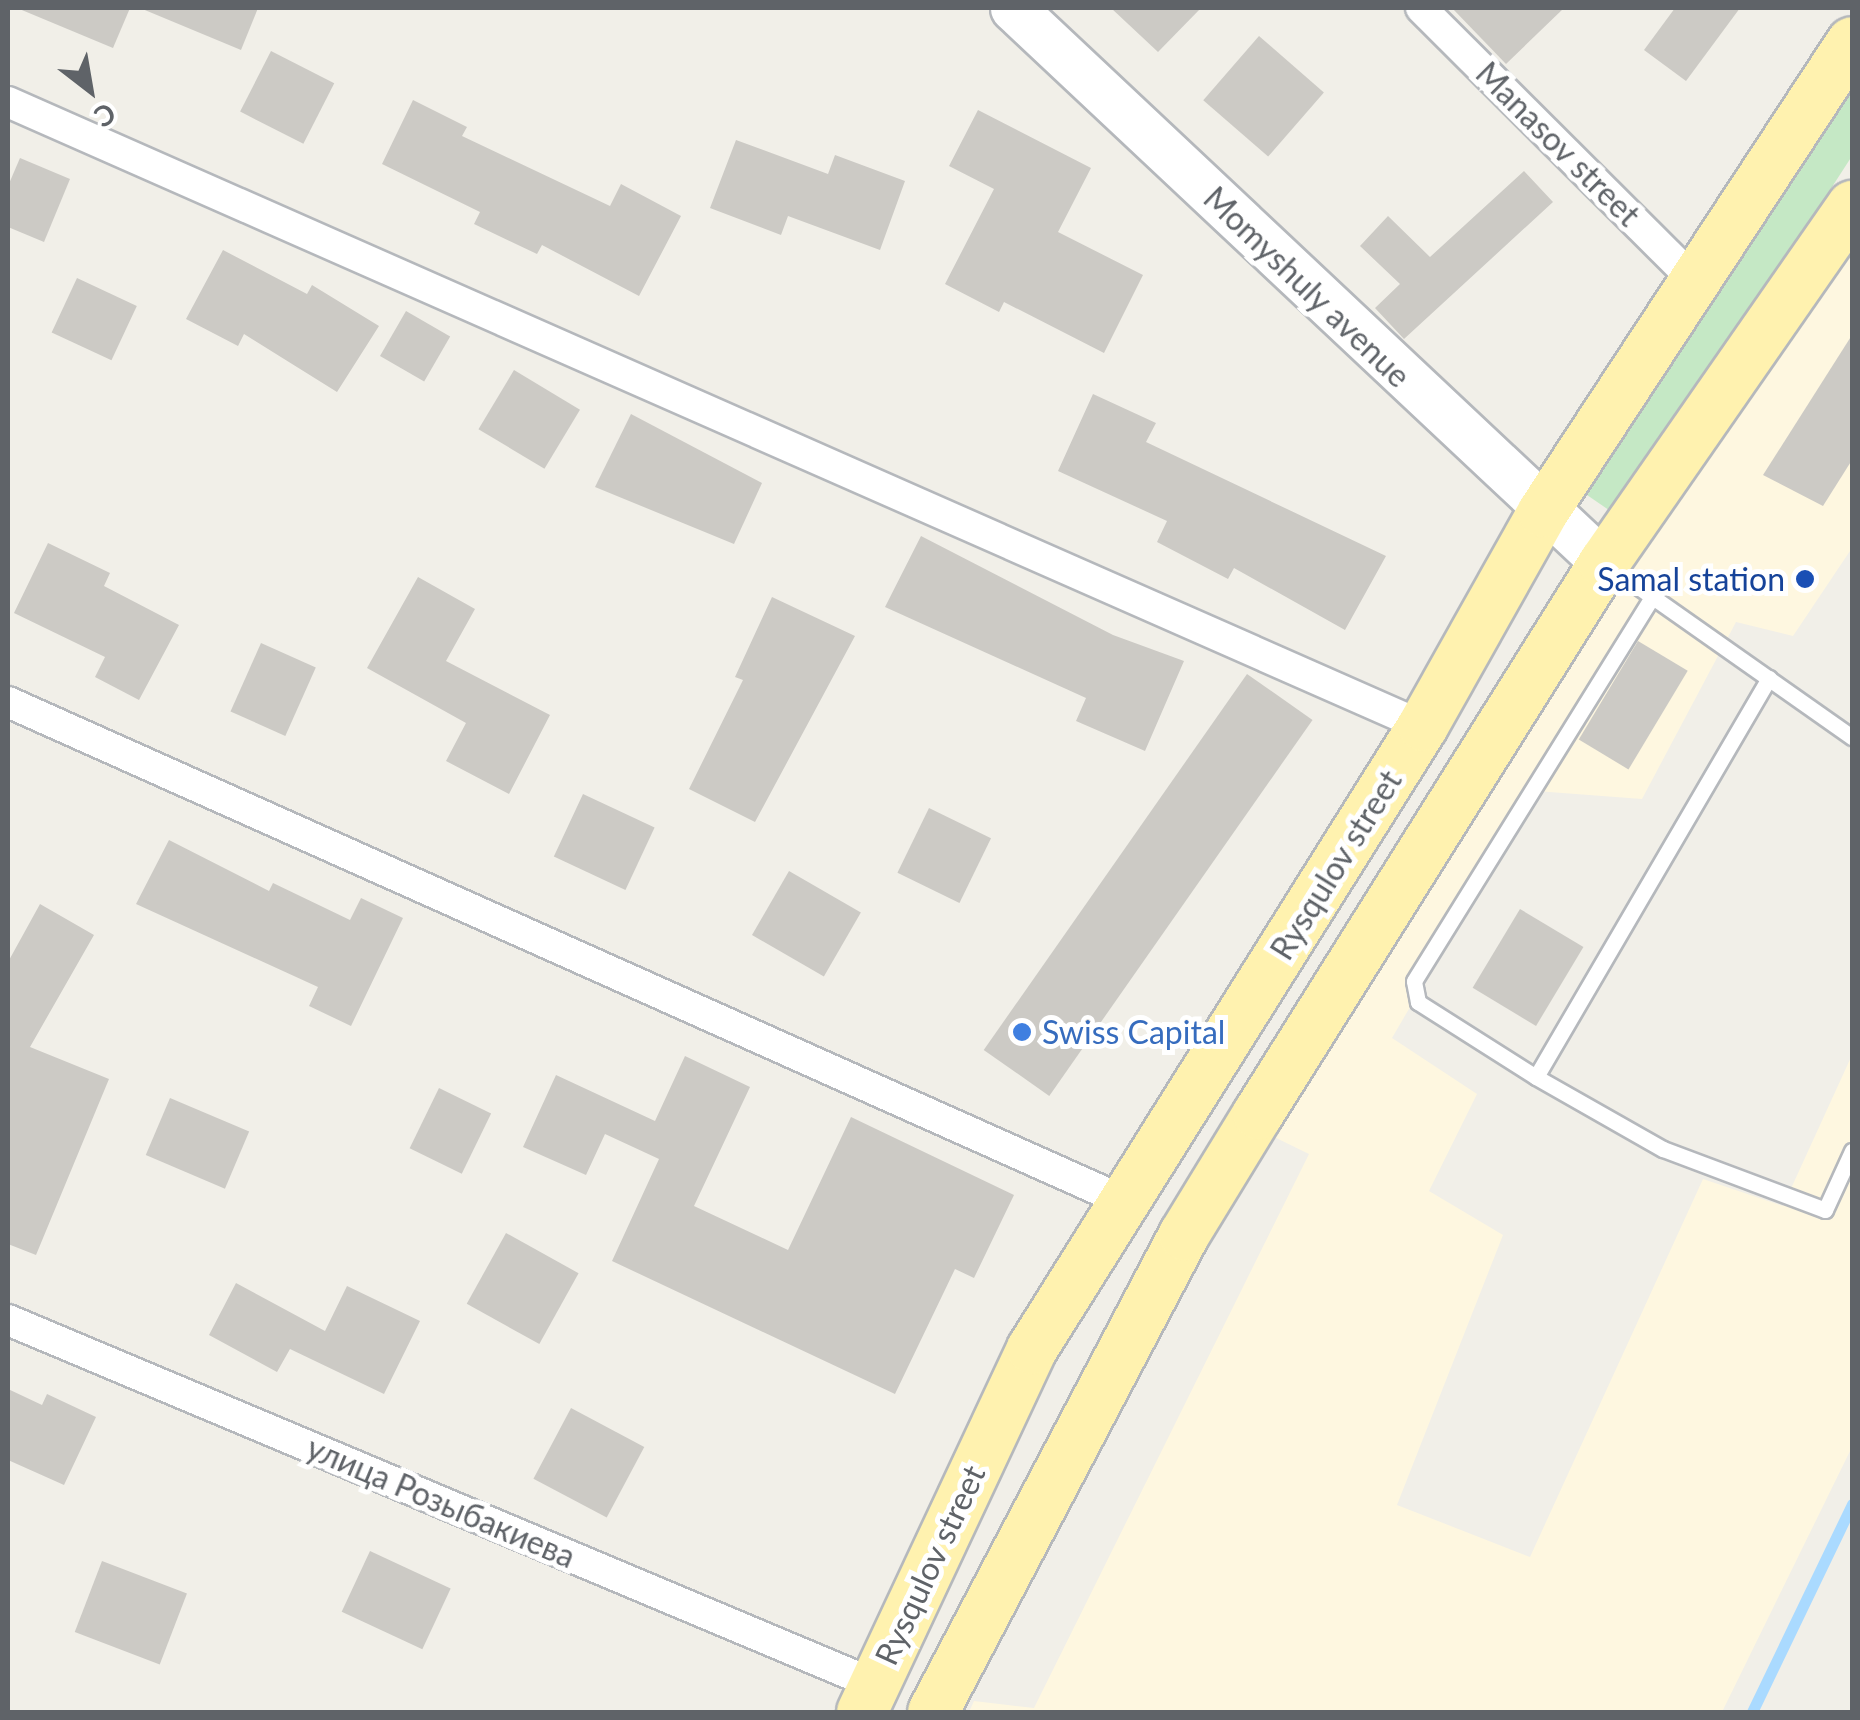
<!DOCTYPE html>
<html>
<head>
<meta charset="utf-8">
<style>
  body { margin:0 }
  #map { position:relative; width:1860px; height:1720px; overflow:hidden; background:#f1efe8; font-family:Lato,sans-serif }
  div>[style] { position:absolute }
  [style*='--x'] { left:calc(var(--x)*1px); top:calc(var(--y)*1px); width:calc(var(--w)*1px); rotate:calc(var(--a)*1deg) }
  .commercial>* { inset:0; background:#fef7e0 }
  .green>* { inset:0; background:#c5e8c5 }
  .stream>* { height:11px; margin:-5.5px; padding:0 5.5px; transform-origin:5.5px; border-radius:5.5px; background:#aadaff }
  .building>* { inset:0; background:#cccac5; transform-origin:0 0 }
  .roads { filter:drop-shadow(2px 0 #b5b8bc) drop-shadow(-2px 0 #b5b8bc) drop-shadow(0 2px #b5b8bc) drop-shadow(0 -2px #b5b8bc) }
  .service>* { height:15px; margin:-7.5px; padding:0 7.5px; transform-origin:7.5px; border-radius:7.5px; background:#fff }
  .minor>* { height:30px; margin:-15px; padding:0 15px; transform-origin:15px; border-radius:15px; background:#fff }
  .secondary>* { height:45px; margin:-22.5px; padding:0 22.5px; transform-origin:22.5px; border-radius:22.5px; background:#fff }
  .primary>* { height:50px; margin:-25px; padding:0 25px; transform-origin:25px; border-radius:25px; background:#fff2af }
  .dots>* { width:28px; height:28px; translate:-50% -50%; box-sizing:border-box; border:5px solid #fff; border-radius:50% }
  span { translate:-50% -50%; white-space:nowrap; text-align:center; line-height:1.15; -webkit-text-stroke:10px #fff; paint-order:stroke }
  .street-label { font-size:32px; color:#5f6368 }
  .transit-label { font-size:32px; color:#164399 }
  .right { translate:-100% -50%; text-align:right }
  .shop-label { font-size:32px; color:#366cbe }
  .left { translate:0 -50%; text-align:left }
  .frame { position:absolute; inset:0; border:10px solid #5f6368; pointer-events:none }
  .north { position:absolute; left:40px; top:40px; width:100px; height:100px; -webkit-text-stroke:8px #fff; paint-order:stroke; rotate:149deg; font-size:28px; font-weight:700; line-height:40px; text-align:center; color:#5f6368 }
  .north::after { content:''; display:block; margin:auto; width:35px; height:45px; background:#5f6368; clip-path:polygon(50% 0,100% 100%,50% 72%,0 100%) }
</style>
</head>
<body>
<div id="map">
  <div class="commercial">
    <div style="clip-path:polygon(1852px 209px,1852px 548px,1793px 636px,1736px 622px,1642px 799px,1536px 791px,1392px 1038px,1477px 1094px,1429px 1191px,1503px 1235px,1397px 1505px,1530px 1557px,1703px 1179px,1783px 1206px,1852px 1055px,1852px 1447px,1722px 1712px,969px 1712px,974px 1701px,1034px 1708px,1309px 1154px,1272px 1136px)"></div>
  </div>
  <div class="green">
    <div style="clip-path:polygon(1852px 90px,1852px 156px,1619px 517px,1587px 495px)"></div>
  </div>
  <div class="stream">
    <div style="--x:1752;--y:1712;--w:231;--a:-64.3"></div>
  </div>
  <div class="building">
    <div style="clip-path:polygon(17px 8px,130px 8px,113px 48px)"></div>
    <div style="clip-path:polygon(140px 8px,258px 8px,241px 50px)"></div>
    <div style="clip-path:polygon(1111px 8px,1201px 8px,1158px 52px)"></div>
    <div style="clip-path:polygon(1452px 8px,1564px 8px,1506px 64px)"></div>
    <div style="clip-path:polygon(1675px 8px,1740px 8px,1686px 81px,1644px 50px)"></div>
    <div style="left:1259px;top:36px;width:86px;height:85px;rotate:41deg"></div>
    <div style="left:271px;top:51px;width:71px;height:68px;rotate:27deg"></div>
    <div style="clip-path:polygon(413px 100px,467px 127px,462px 136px,610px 206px,621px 184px,681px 216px,639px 296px,542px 245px,537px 254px,474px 224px,480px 212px,382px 164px)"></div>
    <div style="clip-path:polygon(978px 110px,1091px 168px,1058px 232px,1143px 275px,1104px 353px,1004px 302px,999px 312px,945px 284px,994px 189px,949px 166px)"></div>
    <div style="clip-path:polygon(736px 140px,828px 174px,835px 155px,905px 181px,880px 250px,788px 216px,781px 235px,710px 208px)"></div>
    <div style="clip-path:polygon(20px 158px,70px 179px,44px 242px,8px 227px,8px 186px)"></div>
    <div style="clip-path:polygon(1524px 171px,1553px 202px,1404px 339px,1375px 308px,1400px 284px,1360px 246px,1388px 216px,1430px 257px)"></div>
    <div style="clip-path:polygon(223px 250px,307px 294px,312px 285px,379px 326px,337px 392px,244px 334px,238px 346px,186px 319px)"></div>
    <div style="left:77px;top:278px;width:66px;height:60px;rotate:25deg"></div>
    <div style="left:406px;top:311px;width:51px;height:52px;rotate:30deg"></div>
    <div style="clip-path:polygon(1852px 335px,1852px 460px,1823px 506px,1763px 475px)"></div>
    <div style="left:514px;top:370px;width:77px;height:69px;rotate:31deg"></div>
    <div style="clip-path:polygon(1093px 394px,1156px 423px,1146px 442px,1386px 556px,1345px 630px,1234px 568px,1228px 579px,1157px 542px,1167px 521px,1058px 471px)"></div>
    <div style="clip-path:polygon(631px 414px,762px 483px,734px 544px,595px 487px)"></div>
    <div style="clip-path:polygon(921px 536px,1113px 635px,1184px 661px,1145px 751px,1076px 721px,1086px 698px,885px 607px)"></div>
    <div style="clip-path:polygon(48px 543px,110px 573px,104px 586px,179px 625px,139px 700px,95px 677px,105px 657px,14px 613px)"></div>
    <div style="clip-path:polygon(418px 577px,475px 609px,446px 661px,550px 715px,509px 794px,446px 761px,466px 723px,367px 668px)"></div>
    <div style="clip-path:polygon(772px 597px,855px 636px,755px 822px,689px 789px,743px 680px,735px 677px)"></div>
    <div style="left:1638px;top:641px;width:58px;height:115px;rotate:31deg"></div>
    <div style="left:261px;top:643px;width:60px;height:75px;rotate:24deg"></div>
    <div style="left:1247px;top:674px;width:80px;height:459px;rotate:35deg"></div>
    <div style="left:583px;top:794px;width:79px;height:69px;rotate:25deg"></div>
    <div style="left:929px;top:808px;width:69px;height:72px;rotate:26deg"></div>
    <div style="clip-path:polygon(169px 840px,269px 891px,273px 883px,350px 920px,361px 898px,403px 918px,351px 1026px,309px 1006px,318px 987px,136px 904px)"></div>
    <div style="left:789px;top:871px;width:83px;height:74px;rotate:30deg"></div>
    <div style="clip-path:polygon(40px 904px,94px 935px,30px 1047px,109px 1079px,36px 1255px,8px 1244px,8px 962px)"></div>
    <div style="left:1520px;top:909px;width:74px;height:92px;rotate:31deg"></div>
    <div style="clip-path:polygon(685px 1056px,750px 1087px,694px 1206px,788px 1250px,851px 1117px,1014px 1195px,974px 1278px,955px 1269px,895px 1394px,612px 1261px,659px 1159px,605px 1134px,586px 1175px,523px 1147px,556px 1075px,655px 1121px)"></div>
    <div style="left:439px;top:1088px;width:58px;height:67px;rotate:26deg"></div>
    <div style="left:170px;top:1098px;width:86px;height:62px;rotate:23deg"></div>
    <div style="left:506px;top:1233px;width:83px;height:81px;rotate:29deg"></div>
    <div style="clip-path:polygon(236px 1283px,325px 1331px,347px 1286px,420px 1321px,384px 1394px,290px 1349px,277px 1372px,209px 1335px)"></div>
    <div style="clip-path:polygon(8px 1389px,42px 1405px,47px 1394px,96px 1417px,64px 1485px,8px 1460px)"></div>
    <div style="left:571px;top:1408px;width:83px;height:80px;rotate:28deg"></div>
    <div style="left:370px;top:1551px;width:89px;height:67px;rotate:25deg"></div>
    <div style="left:102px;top:1561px;width:91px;height:76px;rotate:21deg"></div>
  </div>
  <div class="roads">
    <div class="service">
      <div style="--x:1610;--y:567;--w:296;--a:35.1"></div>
      <div style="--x:1769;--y:678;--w:462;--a:120.3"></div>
      <div style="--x:1536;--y:1077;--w:146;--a:29.6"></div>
      <div style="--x:1663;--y:1149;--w:173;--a:20.6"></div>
      <div style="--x:1825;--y:1210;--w:65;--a:-65.4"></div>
      <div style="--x:1536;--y:1077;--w:140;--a:-147.6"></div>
      <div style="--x:1418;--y:1002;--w:21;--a:-101"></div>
      <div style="--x:1414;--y:981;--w:453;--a:-58.2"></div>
    </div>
    <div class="minor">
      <div style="--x:1421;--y:8;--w:387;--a:44.9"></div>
      <div style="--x:8;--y:102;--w:1546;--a:23.8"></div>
      <div style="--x:8;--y:702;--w:1222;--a:24.09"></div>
      <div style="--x:8;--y:1320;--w:939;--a:22.8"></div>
    </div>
    <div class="secondary">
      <div style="--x:1013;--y:8;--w:811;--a:43.2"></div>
    </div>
    <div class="primary">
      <div style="--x:862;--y:1712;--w:401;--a:-64.9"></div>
      <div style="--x:1032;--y:1349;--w:736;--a:-57.89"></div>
      <div style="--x:1423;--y:726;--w:245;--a:-60.7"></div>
      <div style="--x:1543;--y:512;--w:562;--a:-56.68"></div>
      <div style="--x:933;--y:1712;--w:539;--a:-62.25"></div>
      <div style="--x:1184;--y:1235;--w:142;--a:-58.6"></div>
      <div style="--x:1258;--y:1114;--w:651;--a:-57.87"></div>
      <div style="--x:1604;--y:563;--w:435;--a:-55.2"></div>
    </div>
  </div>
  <div class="dots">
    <div style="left:1805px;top:579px;background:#1a4fb4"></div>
    <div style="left:1022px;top:1032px;background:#3f7fe0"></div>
  </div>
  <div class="street-label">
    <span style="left:1558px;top:144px;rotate:45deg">Manasov street</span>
    <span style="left:1307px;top:287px;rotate:44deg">Momyshuly avenue</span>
    <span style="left:1336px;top:865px;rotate:-58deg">Rysqulov street</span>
    <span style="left:441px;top:1502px;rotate:23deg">улица Розыбакиева</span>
    <span style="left:930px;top:1565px;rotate:-65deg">Rysqulov street</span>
  </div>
  <div class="transit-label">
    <span class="right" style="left:1785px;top:579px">Samal station</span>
  </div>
  <div class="shop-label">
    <span class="left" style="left:1042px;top:1032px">Swiss Capital</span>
  </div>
  <div class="frame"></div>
  <div class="north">С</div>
</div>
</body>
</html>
